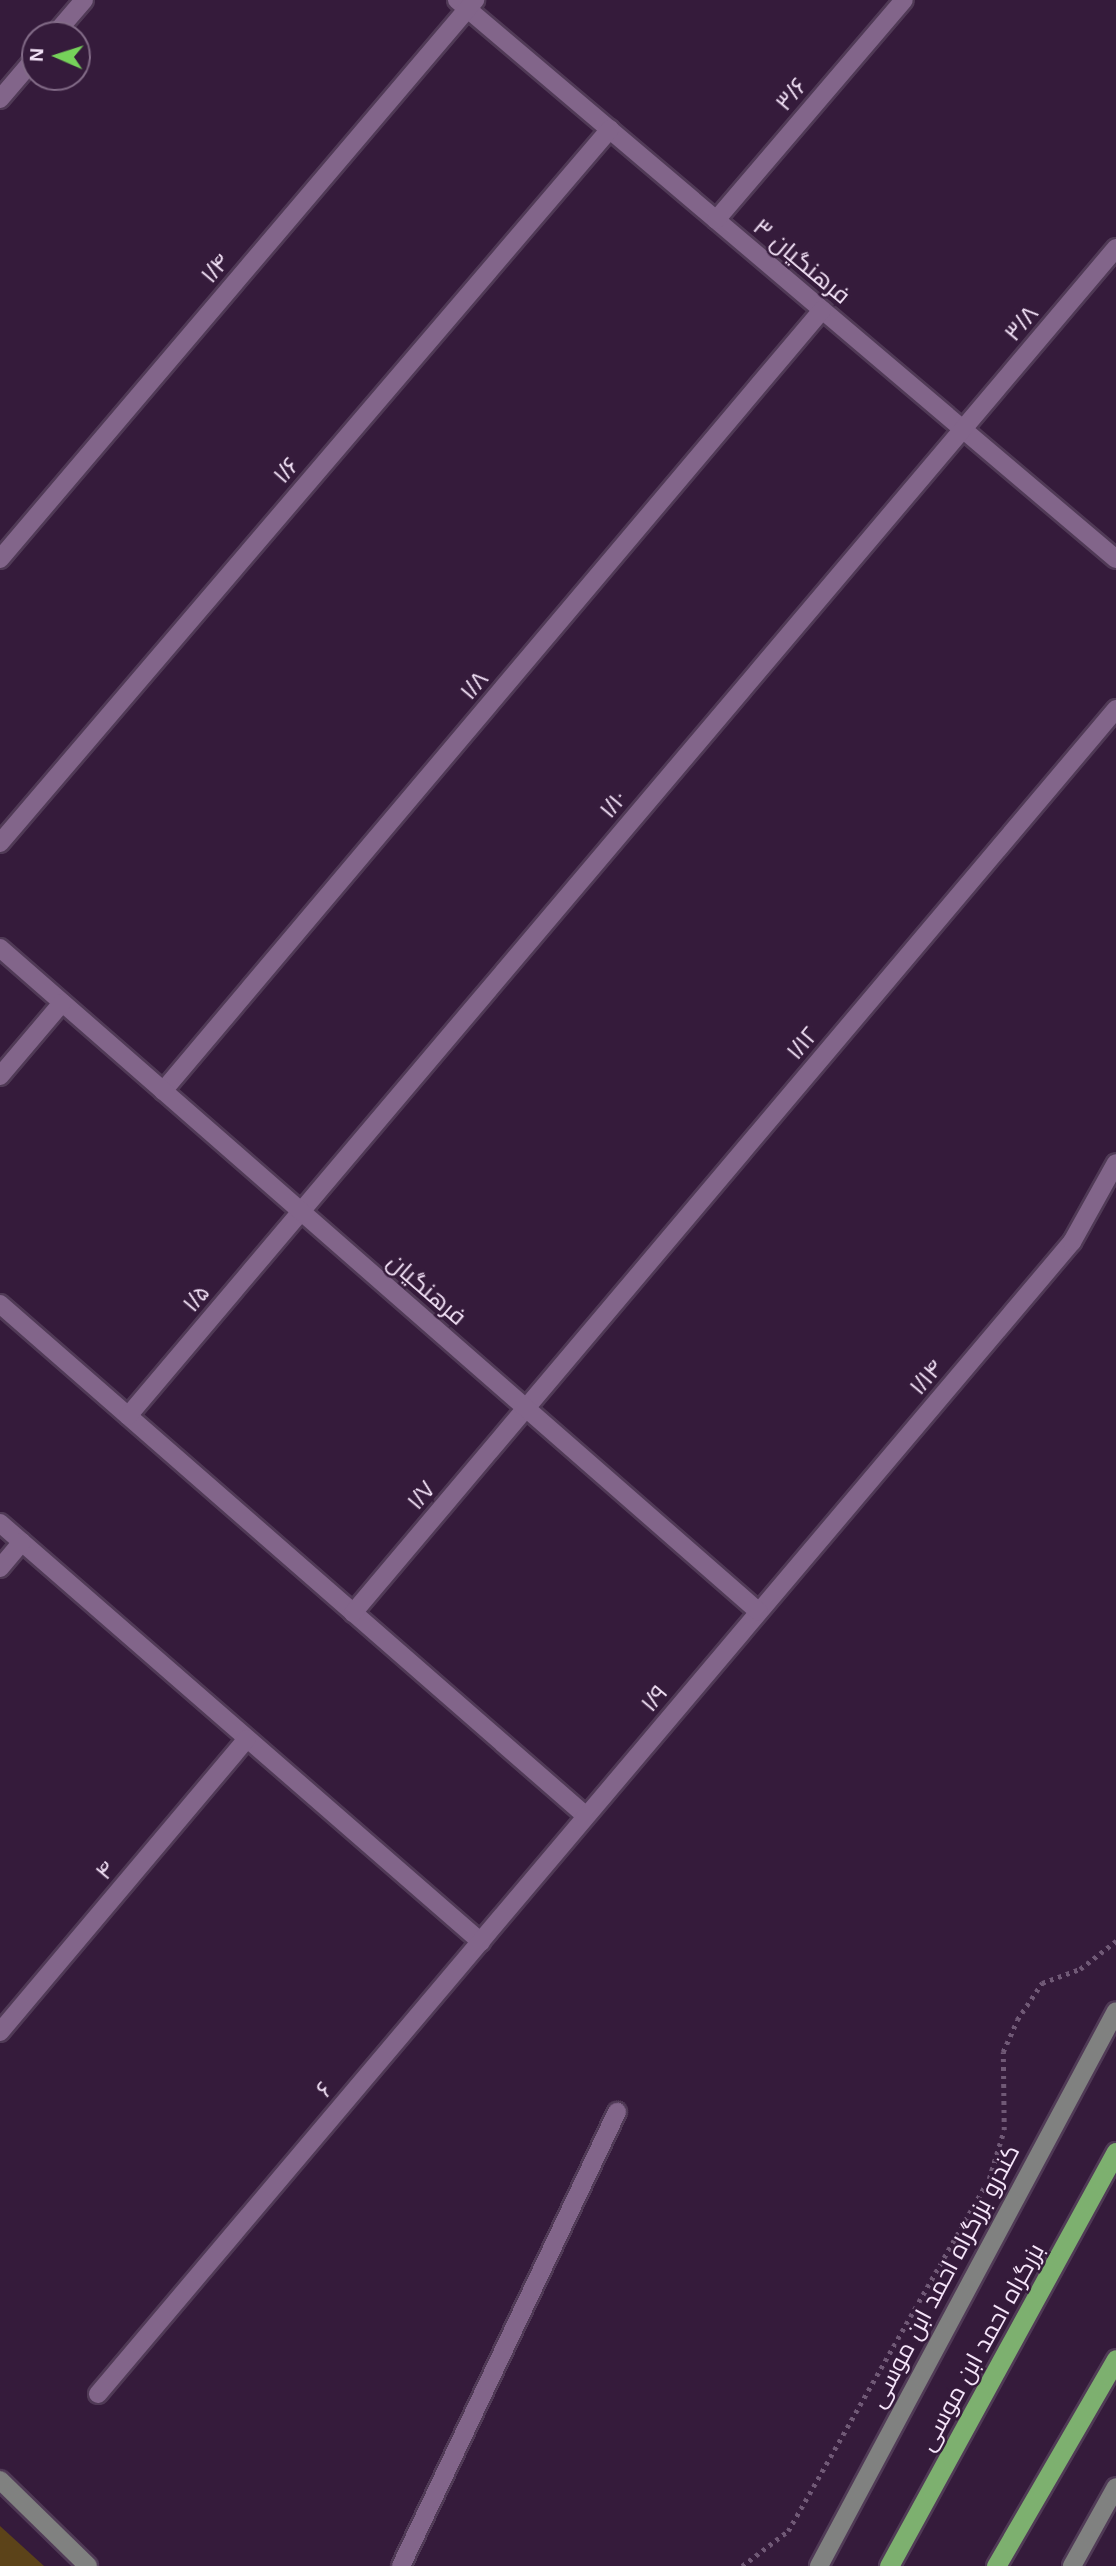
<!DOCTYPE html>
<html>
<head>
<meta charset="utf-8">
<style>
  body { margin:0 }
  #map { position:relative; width:1116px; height:2566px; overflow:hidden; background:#351b3b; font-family:Helvetica,Cairo,sans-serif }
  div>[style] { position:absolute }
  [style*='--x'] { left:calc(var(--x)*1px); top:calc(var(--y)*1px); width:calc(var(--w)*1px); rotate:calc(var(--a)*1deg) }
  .green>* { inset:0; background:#5c4319 }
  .path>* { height:4.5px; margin-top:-2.25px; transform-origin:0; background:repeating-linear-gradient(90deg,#705976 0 3.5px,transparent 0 8.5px) }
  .roads { filter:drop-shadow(2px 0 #503a56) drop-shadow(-2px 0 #503a56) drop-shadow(0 2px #503a56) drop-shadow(0 -2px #503a56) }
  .minor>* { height:18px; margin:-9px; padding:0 9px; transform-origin:9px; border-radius:9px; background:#82658a }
  .tertiary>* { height:18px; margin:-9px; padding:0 9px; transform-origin:9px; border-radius:9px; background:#82658a }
  .secondary>* { height:18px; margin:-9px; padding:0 9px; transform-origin:9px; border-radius:9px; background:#808180 }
  .trunk>* { height:19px; margin:-9.5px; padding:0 9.5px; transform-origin:9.5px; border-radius:9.5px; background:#7db06f }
  span { translate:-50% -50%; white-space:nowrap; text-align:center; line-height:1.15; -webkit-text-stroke:5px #351b3b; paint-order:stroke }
  .street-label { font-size:24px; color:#f5e4f9 }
  .north { position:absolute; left:21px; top:21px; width:70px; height:70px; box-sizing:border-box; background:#351b3b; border:2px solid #826b87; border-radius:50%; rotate:273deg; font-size:19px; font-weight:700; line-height:28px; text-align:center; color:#f5e4f9 }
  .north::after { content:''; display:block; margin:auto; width:24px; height:32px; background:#76d25a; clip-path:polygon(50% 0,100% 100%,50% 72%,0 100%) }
</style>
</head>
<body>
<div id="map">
  <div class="green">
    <div style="clip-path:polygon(0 2526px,44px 2566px,0 2566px)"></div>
  </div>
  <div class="path">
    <div style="--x:989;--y:2179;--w:51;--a:-73"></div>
    <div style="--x:1004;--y:2130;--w:78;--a:-90.7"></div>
    <div style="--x:1003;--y:2052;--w:35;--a:-66"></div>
    <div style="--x:1017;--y:2020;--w:45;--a:-56"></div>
    <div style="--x:1042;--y:1983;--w:40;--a:-20.2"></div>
    <div style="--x:1080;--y:1969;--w:46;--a:-37.9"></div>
    <div style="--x:742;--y:2566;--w:58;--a:-37.3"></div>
    <div style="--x:788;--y:2531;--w:396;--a:-60.3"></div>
  </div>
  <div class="roads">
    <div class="minor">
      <div style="--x:457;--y:0;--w:864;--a:40.31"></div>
      <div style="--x:54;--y:35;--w:46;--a:-49.4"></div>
      <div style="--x:0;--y:99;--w:54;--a:-49.5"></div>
      <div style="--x:716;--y:220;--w:289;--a:-49.5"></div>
      <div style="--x:0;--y:559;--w:734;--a:-49.64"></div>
      <div style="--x:0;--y:843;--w:939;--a:-49.49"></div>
      <div style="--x:163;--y:1091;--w:1022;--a:-49.84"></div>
      <div style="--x:0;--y:1304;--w:778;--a:41.14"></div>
      <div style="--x:128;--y:1416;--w:1530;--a:-49.77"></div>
      <div style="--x:0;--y:1523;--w:638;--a:41.06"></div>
      <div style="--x:0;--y:1568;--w:34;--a:-50"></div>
      <div style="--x:353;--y:1613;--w:1183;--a:-49.83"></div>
      <div style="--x:0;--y:2032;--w:383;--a:-49.9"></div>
      <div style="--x:98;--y:2394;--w:1509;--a:-49.79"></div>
      <div style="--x:1072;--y:1242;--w:90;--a:-60.9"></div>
      <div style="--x:401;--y:2566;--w:503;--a:-64.56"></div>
    </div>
    <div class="tertiary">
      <div style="--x:0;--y:948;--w:1008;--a:41.18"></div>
      <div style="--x:0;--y:1076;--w:96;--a:-49.7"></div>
    </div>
    <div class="secondary">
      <div style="--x:0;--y:2480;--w:123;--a:44.3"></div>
      <div style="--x:819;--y:2566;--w:629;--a:-61.85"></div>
      <div style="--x:1072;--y:2566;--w:90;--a:-60.9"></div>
    </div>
    <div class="trunk">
      <div style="--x:889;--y:2566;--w:472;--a:-61.3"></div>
      <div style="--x:996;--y:2566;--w:239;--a:-59.9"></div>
    </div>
  </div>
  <div class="street-label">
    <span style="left:791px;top:94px;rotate:-50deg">۳/۶</span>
    <span style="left:802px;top:261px;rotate:40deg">فرهنگیان ۳</span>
    <span style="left:215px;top:268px;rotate:-50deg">۱/۴</span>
    <span style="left:1021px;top:323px;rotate:-50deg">۳/۸</span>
    <span style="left:286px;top:470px;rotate:-49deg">۱/۶</span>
    <span style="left:474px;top:685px;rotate:-50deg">۱/۸</span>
    <span style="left:613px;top:804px;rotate:-50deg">۱/۱۰</span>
    <span style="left:802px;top:1043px;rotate:-50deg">۱/۱۲</span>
    <span style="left:427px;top:1289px;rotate:41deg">فرهنگیان</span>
    <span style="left:196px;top:1298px;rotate:-50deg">۱/۵</span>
    <span style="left:926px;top:1377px;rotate:-50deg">۱/۱۴</span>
    <span style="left:421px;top:1495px;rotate:-50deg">۱/۷</span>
    <span style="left:654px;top:1698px;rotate:-50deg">۱/۹</span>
    <span style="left:105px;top:1870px;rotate:-50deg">۴</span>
    <span style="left:324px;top:2089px;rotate:-50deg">۶</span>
    <span style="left:944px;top:2276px;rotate:-62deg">کندرو بزرگراه احمد ابن موسی</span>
    <span style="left:981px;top:2347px;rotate:-61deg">بزرگراه احمد ابن موسی</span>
  </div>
  <div class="north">N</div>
</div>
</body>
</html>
